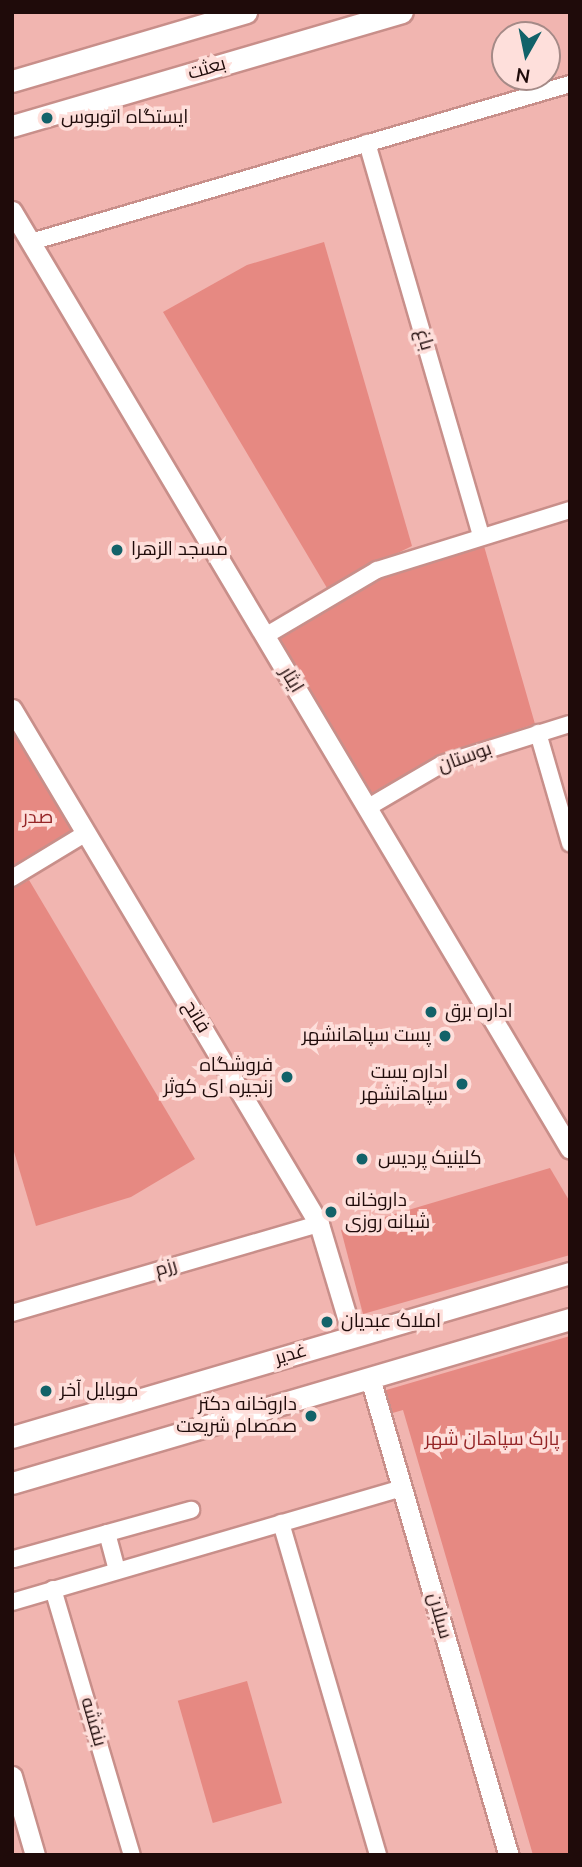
<!DOCTYPE html>
<html>
<head>
<meta charset="utf-8">
<style>
  body { margin:0 }
  #map { position:relative; width:582px; height:1867px; overflow:hidden; background:#f1b5b0; font-family:"Nunito Sans",Cairo,sans-serif }
  div>[style] { position:absolute }
  [style*='--x'] { left:calc(var(--x)*1px); top:calc(var(--y)*1px); width:calc(var(--w)*1px); rotate:calc(var(--a)*1deg) }
  .green>* { inset:0; background:#e68982; transform-origin:0 0 }
  .roads { filter:drop-shadow(2px 0 #c88f8a) drop-shadow(-2px 0 #c88f8a) drop-shadow(0 2px #c88f8a) drop-shadow(0 -2px #c88f8a) }
  .minor>* { height:16px; margin:-8px; padding:0 8px; transform-origin:8px; border-radius:8px; background:#fff }
  .tertiary>* { height:19px; margin:-9.5px; padding:0 9.5px; transform-origin:9.5px; border-radius:9.5px; background:#fff }
  .secondary>* { height:21px; margin:-10.5px; padding:0 10.5px; transform-origin:10.5px; border-radius:10.5px; background:#fff }
  .dots>* { width:19px; height:19px; translate:-50% -50%; box-sizing:border-box; border:4px solid #fedfdb; border-radius:50% }
  span { translate:-50% -50%; white-space:nowrap; text-align:center; line-height:1.15; -webkit-text-stroke:7px #fedfdb; paint-order:stroke }
  .street-label { font-size:19px; color:#1f0b0a }
  .poi-label { font-size:19px; color:#1f0b0a }
  .left { translate:0 -50%; text-align:left }
  .right { translate:-100% -50%; text-align:right }
  .park-label { font-size:19px; color:#952527 }
  .frame { position:absolute; inset:0; border:14px solid #1f0b0a; pointer-events:none }
  .north { position:absolute; left:491px; top:21px; width:70px; height:70px; box-sizing:border-box; background:#fedfdb; border:2px solid #a58a87; border-radius:50%; rotate:189deg; font-size:19px; font-weight:700; line-height:28px; text-align:center; color:#1f0b0a }
  .north::after { content:''; display:block; margin:auto; width:24px; height:32px; background:#126269; clip-path:polygon(50% 0,100% 100%,50% 72%,0 100%) }
</style>
</head>
<body>
<div id="map">
  <div class="green">
    <div style="clip-path:polygon(324px 242px,412px 546px,327px 588px,163px 312px,247px 265px)"></div>
    <div style="clip-path:polygon(484px 546px,535px 724px,438px 755px,372px 793px,280px 639px,381px 579px)"></div>
    <div style="clip-path:polygon(12px 724px,75px 829px,12px 866px)"></div>
    <div style="clip-path:polygon(29px 880px,195px 1159px,131px 1197px,36px 1226px,12px 1145px,12px 889px)"></div>
    <div style="clip-path:polygon(550px 1168px,570px 1202px,570px 1255px,363px 1314px,341px 1230px)"></div>
    <div style="clip-path:polygon(570px 1336px,570px 1855px,533px 1855px,403px 1410px,389px 1414px,383px 1391px)"></div>
    <div style="left:247px;top:1681px;width:127px;height:72px;rotate:74deg"></div>
  </div>
  <div class="roads">
    <div class="minor">
      <div style="--x:367;--y:143;--w:409;--a:73.8"></div>
      <div style="--x:31;--y:242;--w:562;--a:-16.34"></div>
      <div style="--x:265;--y:636;--w:130;--a:-30.5"></div>
      <div style="--x:377;--y:570;--w:202;--a:-17.3"></div>
      <div style="--x:538;--y:733;--w:115;--a:73.8"></div>
      <div style="--x:367;--y:808;--w:87;--a:-30.4"></div>
      <div style="--x:442;--y:764;--w:134;--a:-17.4"></div>
      <div style="--x:12;--y:878;--w:87;--a:-31.3"></div>
      <div style="--x:12;--y:1313;--w:320;--a:-16.2"></div>
      <div style="--x:281;--y:1523;--w:346;--a:73.7"></div>
      <div style="--x:107;--y:1533;--w:39;--a:75"></div>
      <div style="--x:14;--y:1559;--w:184;--a:-15.5"></div>
      <div style="--x:53;--y:1589;--w:277;--a:73.5"></div>
      <div style="--x:12;--y:1602;--w:406;--a:-16.3"></div>
    </div>
    <div class="tertiary">
      <div style="--x:12;--y:211;--w:1091;--a:59.25"></div>
      <div style="--x:12;--y:709;--w:600;--a:59.2"></div>
      <div style="--x:319;--y:1224;--w:118;--a:73.3"></div>
      <div style="--x:370;--y:1378;--w:497;--a:73.8"></div>
      <div style="--x:12;--y:1776;--w:82;--a:73.8"></div>
    </div>
    <div class="secondary">
      <div style="--x:12;--y:81;--w:244;--a:-16.4"></div>
      <div style="--x:12;--y:126;--w:406;--a:-16.3"></div>
      <div style="--x:12;--y:1437;--w:582;--a:-16.38"></div>
      <div style="--x:12;--y:1483;--w:582;--a:-16.38"></div>
    </div>
  </div>
  <div class="dots">
    <div style="left:47px;top:118px;background:#126269"></div>
    <div style="left:117px;top:550px;background:#126269"></div>
    <div style="left:431px;top:1012px;background:#126269"></div>
    <div style="left:445px;top:1036px;background:#126269"></div>
    <div style="left:287px;top:1077px;background:#126269"></div>
    <div style="left:462px;top:1084px;background:#126269"></div>
    <div style="left:362px;top:1159px;background:#126269"></div>
    <div style="left:331px;top:1212px;background:#126269"></div>
    <div style="left:327px;top:1322px;background:#126269"></div>
    <div style="left:46px;top:1391px;background:#126269"></div>
    <div style="left:311px;top:1416px;background:#126269"></div>
  </div>
  <div class="street-label">
    <span style="left:207px;top:69px;rotate:-16deg">بعثت</span>
    <span style="left:424px;top:340px;rotate:74deg">باغ</span>
    <span style="left:291px;top:680px;rotate:59deg">ایثار</span>
    <span style="left:465px;top:758px;rotate:-20deg">بوستان</span>
    <span style="left:196px;top:1017px;rotate:59deg">فاتح</span>
    <span style="left:166px;top:1268px;rotate:-16deg">رزم</span>
    <span style="left:291px;top:1355px;rotate:-16deg">غدیر</span>
    <span style="left:439px;top:1616px;rotate:74deg">سبلان</span>
    <span style="left:93px;top:1722px;rotate:74deg">بنفشه</span>
  </div>
  <div class="poi-label">
    <span class="left" style="left:61px;top:118px">ایستگاه اتوبوس</span>
    <span class="left" style="left:131px;top:550px">مسجد الزهرا</span>
    <span class="left" style="left:445px;top:1012px">اداره برق</span>
    <span class="right" style="left:431px;top:1036px">پست سپاهانشهر</span>
    <span class="right" style="left:273px;top:1077px">فروشگاه<br>زنجیره ای کوثر</span>
    <span class="right" style="left:448px;top:1084px">اداره پست<br>سپاهانشهر</span>
    <span class="left" style="left:378px;top:1159px">کلینیک پردیس</span>
    <span class="left" style="left:345px;top:1212px">داروخانه<br>شبانه روزی</span>
    <span class="left" style="left:341px;top:1322px">املاک عبدیان</span>
    <span class="left" style="left:60px;top:1391px">موبایل آخر</span>
    <span class="right" style="left:297px;top:1416px">داروخانه دکتر<br>صمصام شریعت</span>
  </div>
  <div class="park-label">
    <span style="left:38px;top:818px">صدر</span>
    <span style="left:492px;top:1440px">پارک سپاهان شهر</span>
  </div>
  <div class="frame"></div>
  <div class="north">N</div>
</div>
</body>
</html>
